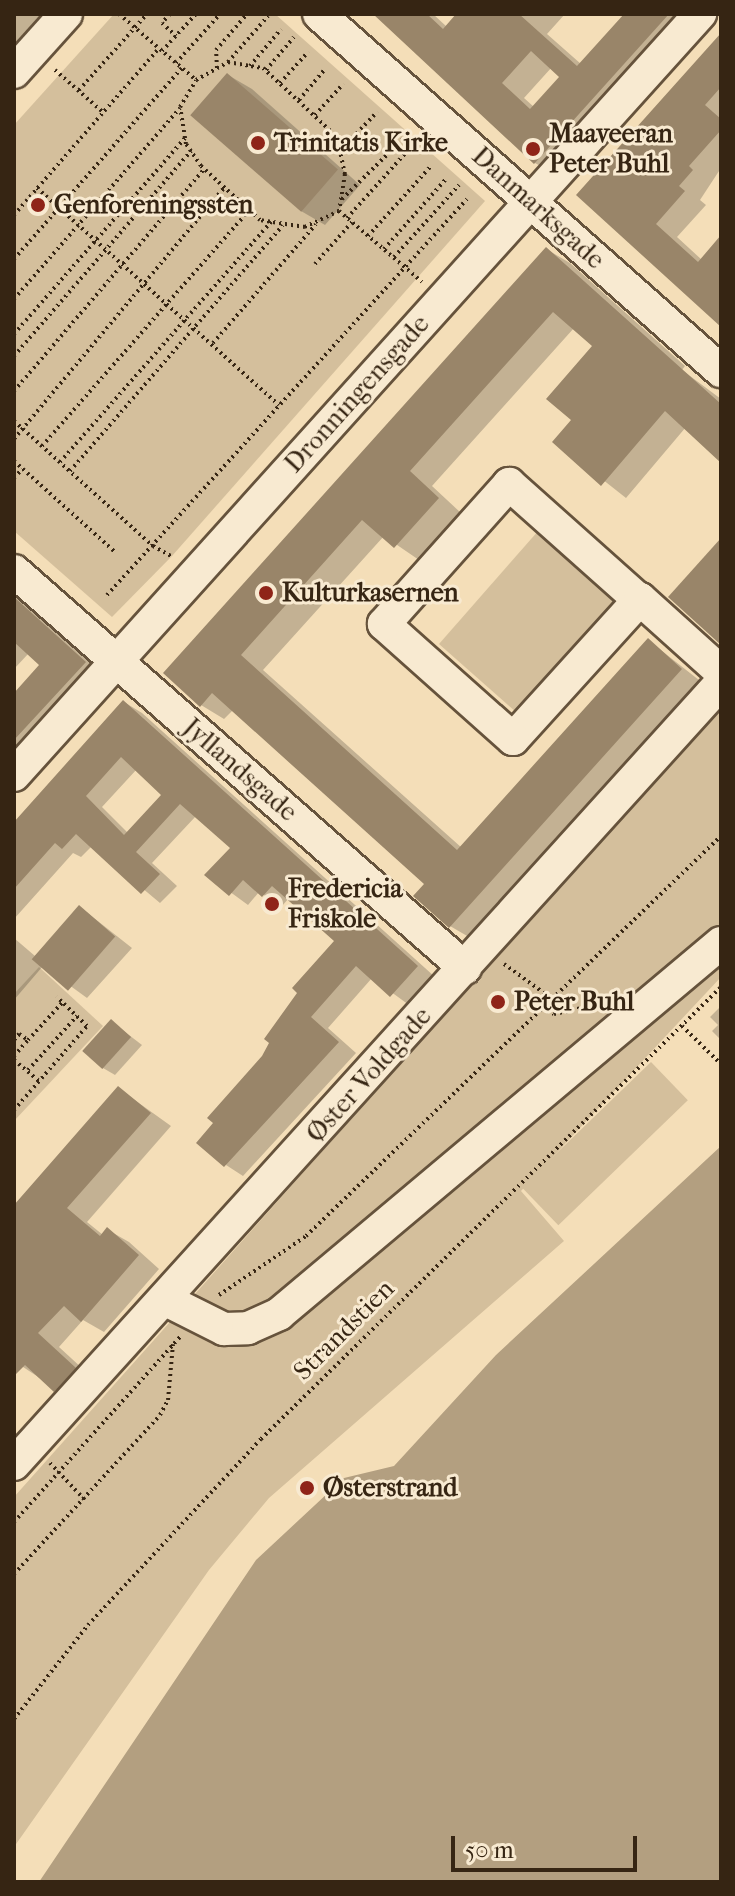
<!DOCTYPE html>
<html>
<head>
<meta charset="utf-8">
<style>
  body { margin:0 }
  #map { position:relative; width:735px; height:1896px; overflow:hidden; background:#f4deb8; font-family:"IM FELL French Canon",serif }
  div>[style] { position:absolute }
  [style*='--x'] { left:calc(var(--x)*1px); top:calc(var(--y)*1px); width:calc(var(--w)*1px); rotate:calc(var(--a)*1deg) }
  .green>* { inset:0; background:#d4bf9c; transform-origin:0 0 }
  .water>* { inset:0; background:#b39f80 }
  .shadow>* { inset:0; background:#0003 }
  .building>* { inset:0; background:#998569; transform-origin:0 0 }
  .path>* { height:4px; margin-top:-2px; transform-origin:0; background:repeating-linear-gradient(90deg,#362513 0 2px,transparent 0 6px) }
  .roads { filter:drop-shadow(2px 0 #66533c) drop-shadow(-2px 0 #66533c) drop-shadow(0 2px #66533c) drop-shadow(0 -2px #66533c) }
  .minor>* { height:32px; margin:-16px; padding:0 16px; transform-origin:16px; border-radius:16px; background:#f8ead1 }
  .dots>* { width:22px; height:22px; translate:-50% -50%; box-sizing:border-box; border:4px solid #f8ead1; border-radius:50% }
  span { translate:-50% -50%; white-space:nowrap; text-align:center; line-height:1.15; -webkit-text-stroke:6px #f8ead1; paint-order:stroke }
  .poi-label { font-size:26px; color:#362513; font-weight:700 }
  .left { translate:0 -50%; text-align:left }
  .street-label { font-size:26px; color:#362513 }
  .frame { position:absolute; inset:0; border:16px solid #362513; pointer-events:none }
  .scale { position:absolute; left:451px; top:1836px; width:186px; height:36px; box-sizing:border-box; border:4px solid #362513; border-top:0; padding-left:10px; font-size:24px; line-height:28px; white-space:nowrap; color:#362513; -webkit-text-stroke:6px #f8ead1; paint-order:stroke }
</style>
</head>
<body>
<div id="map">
  <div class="green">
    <div style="clip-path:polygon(114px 14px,275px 14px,485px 201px,172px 556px,112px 617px,14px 531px,14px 125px)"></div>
    <div style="clip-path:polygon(539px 530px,619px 601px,525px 710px,516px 712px,439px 644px)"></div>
    <div style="clip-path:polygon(721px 704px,721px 977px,521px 1191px,564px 1241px,269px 1498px,209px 1570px,14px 1847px,14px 1497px)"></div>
    <div style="clip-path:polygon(39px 967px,103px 1026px,14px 1121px,14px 994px)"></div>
    <div style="left:651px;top:1062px;width:53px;height:180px;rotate:46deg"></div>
  </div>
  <div class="water">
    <div style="clip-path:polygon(721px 1146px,721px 1882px,39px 1882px,256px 1560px,344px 1478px,394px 1466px,496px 1355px)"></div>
  </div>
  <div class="shadow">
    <div style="clip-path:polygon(14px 14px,56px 14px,14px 60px)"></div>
    <div style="clip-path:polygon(evenodd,376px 14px,433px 14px,447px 27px,459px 14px,565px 14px,547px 34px,581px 64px,626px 14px,704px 14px,558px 176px,535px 163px,376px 14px,552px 67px,562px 76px,534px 107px,524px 98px,552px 67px)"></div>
    <div style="clip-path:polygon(721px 37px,721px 168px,700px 200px,706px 205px,677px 237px,702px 260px,721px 238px,721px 318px,578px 195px)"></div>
    <div style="clip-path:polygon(228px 75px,252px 89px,360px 185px,325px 225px,301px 211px)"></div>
    <div style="clip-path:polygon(546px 249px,570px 263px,685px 366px,682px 370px,721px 399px,721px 460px,686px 427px,626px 498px,555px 442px,574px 420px,595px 345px,574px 328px,432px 486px,461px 513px,419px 560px,384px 536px,263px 670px,462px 848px,648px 640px,704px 684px,474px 940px,450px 926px,427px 884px,233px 710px,224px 719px,201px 705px)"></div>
    <div style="clip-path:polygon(14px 592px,105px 675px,14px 776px,14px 696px,42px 665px,29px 653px,14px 669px)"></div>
    <div style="clip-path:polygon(evenodd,124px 702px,142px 713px,435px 977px,409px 1005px,372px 978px,328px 1028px,356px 1053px,243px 1176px,226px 1165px,264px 1057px,337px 941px,289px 898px,282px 906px,259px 892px,248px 905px,207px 875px,233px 848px,196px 816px,152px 863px,177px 886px,160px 903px,92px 846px,81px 857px,73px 853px,14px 919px,14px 825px,124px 702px,137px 769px,164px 795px,128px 833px,102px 807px,137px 769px)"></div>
    <div style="clip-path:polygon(80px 907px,132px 948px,87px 998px,43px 966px,14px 1000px,14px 938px,35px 956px)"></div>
    <div style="clip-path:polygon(721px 1006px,721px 1040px,712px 1031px,718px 1025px,710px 1017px)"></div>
    <div style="clip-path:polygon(112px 1022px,142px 1045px,115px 1075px,103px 1068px)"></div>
    <div style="clip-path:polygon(118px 1088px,171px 1126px,87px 1222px,103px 1235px,108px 1230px,129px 1242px,159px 1269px,104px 1332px,83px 1320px,59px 1347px,96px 1381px,76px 1402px,14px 1361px,14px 1208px)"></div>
  </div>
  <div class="building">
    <div style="clip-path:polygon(evenodd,373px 14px,427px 14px,443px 29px,456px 14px,519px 14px,577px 66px,624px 14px,669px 14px,534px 164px,373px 14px,531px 51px,559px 77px,530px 109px,502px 83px,531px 51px)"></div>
    <div style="clip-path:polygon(721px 33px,721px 87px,705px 105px,721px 119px,721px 130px,689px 166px,693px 170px,679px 186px,685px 191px,656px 224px,698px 262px,721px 235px,721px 327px,576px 195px)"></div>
    <div style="left:227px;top:73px;width:147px;height:56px;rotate:41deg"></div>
    <div style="clip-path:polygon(546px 247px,721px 404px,721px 463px,665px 411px,601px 486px,552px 442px,571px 420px,546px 399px,592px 346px,553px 312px,410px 471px,439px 498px,394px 548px,362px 520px,241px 655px,457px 850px,648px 638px,682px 669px,449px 928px,413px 896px,424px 884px,212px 693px,200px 707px,163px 673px)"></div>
    <div style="clip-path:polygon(721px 538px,721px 645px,668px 597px)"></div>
    <div style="clip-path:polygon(14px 597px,86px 662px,14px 740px,14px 693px,39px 665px,14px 642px)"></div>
    <div style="clip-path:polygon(evenodd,123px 700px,418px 966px,390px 997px,356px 966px,311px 1017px,339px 1042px,224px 1167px,196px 1143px,213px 1123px,207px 1118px,262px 1056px,269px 1043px,264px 1039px,297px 993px,292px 988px,334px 941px,272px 886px,262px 897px,243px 880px,229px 896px,204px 875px,230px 848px,180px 804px,136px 852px,160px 874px,141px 894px,76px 834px,62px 849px,55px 843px,14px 889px,14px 822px,123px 700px,121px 757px,161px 795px,124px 835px,86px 796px,121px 757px)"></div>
    <div style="left:79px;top:905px;width:48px;height:72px;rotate:41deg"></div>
    <div style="left:111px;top:1019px;width:27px;height:43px;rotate:42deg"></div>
    <div style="clip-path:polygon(118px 1086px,151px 1113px,67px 1208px,100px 1236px,107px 1227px,139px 1255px,81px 1322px,64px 1306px,38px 1333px,76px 1368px,54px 1392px,25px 1365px,14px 1376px,14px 1205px)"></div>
  </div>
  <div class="path">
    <div style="--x:119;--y:14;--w:101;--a:40.6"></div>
    <div style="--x:170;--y:14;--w:12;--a:132"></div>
    <div style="--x:162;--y:23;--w:19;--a:43"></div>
    <div style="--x:162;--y:51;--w:50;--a:-47.4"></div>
    <div style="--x:228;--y:62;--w:36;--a:10"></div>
    <div style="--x:263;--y:68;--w:101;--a:43"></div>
    <div style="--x:337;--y:137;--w:38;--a:78"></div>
    <div style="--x:345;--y:174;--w:37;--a:99"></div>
    <div style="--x:339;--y:211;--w:38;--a:155"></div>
    <div style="--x:305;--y:227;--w:46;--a:-171.2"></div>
    <div style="--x:260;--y:220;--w:80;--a:-137.5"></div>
    <div style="--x:201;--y:166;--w:27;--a:-124"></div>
    <div style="--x:186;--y:144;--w:37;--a:-99"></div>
    <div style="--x:180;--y:107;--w:31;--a:-59"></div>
    <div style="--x:196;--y:80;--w:37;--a:-29"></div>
    <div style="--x:228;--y:62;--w:61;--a:-49"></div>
    <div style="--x:176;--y:63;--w:66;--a:-48.1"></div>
    <div style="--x:250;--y:66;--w:48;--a:-50"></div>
    <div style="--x:217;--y:68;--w:18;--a:-93"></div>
    <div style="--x:216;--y:50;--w:48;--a:-49.3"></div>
    <div style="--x:55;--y:70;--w:65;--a:41.3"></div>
    <div style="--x:266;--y:70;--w:43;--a:-49.7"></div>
    <div style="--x:280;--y:83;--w:42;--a:-47.9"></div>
    <div style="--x:79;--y:90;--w:102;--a:-48.2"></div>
    <div style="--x:299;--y:100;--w:40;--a:-50"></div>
    <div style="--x:315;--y:115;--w:42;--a:-47.9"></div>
    <div style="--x:340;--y:151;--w:54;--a:-46.5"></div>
    <div style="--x:37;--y:188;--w:325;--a:41.9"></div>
    <div style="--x:342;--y:199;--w:86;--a:-44.5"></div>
    <div style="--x:339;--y:211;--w:109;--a:40.5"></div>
    <div style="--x:14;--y:215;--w:221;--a:-49"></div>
    <div style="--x:347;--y:218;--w:96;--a:-48"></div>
    <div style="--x:368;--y:236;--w:94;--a:-48"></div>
    <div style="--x:384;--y:249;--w:94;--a:-48.5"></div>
    <div style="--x:394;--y:257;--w:97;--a:-47.9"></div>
    <div style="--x:14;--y:259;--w:254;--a:-48.7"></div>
    <div style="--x:315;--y:264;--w:56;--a:-48.6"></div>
    <div style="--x:14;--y:299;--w:253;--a:-49"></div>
    <div style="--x:14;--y:334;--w:260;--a:-48.9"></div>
    <div style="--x:213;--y:343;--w:157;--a:-49.1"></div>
    <div style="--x:14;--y:356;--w:271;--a:-49.2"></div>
    <div style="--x:14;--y:391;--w:292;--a:-49.4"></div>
    <div style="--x:14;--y:421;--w:187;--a:42"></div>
    <div style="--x:153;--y:546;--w:23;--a:29"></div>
    <div style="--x:14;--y:439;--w:329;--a:-50.1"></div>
    <div style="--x:42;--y:446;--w:314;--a:-48.7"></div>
    <div style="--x:14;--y:461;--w:137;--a:42"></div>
    <div style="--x:60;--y:462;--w:320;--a:-48.7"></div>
    <div style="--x:70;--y:471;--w:325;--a:-49.1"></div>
    <div style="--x:14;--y:478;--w:12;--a:-48"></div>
    <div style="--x:107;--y:595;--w:535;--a:-47.73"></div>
    <div style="--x:504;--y:964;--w:58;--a:35.9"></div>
    <div style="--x:542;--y:1008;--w:13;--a:27"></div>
    <div style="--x:554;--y:1014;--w:52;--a:-12.2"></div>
    <div style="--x:682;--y:1026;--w:54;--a:44.3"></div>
    <div style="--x:14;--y:1040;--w:8;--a:-50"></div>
    <div style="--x:19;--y:1034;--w:11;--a:34"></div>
    <div style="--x:28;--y:1040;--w:50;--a:-47.4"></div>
    <div style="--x:14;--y:1056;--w:21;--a:-49"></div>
    <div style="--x:14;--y:1060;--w:33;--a:40"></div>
    <div style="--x:28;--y:1070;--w:73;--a:-47.8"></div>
    <div style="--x:14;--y:1110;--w:111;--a:-49"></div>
    <div style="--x:87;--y:1026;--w:42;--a:-136"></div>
    <div style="--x:219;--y:1295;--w:105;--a:-34.1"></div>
    <div style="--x:306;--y:1236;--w:576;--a:-43.95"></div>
    <div style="--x:50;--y:1463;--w:50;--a:46.6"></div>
    <div style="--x:14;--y:1522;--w:249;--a:-48.1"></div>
    <div style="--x:14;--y:1574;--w:216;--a:-47.4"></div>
    <div style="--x:160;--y:1415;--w:17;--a:-62"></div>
    <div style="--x:168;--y:1400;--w:56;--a:-84.9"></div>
    <div style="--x:14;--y:1719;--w:120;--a:-51.8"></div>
    <div style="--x:88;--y:1625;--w:254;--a:-47.1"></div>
    <div style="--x:261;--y:1439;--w:645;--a:-44.5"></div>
  </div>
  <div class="roads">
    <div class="minor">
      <div style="--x:319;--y:14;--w:538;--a:41.61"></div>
      <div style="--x:14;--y:72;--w:78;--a:-48.1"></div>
      <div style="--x:14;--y:571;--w:601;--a:41.36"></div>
      <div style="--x:640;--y:599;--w:189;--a:132.2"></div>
      <div style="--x:513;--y:739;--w:173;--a:-138.3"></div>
      <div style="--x:384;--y:624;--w:188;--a:-48.2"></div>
      <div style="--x:509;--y:484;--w:173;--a:41.7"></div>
      <div style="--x:638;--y:599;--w:2;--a:0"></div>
      <div style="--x:640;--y:599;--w:109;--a:42"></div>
      <div style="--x:14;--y:775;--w:1025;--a:-47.97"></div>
      <div style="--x:166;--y:1300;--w:65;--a:26.6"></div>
      <div style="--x:224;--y:1329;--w:24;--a:-2"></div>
      <div style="--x:248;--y:1328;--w:34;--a:-24"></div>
      <div style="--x:279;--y:1314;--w:577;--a:-40.01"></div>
      <div style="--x:14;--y:1464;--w:1053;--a:-47.85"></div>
    </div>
  </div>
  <div class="dots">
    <div style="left:258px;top:143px;background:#8f2418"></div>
    <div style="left:533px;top:149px;background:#8f2418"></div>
    <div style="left:38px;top:205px;background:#8f2418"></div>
    <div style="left:266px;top:593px;background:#8f2418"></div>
    <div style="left:272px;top:904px;background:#8f2418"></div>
    <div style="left:498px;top:1002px;background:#8f2418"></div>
    <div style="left:307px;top:1488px;background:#8f2418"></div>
  </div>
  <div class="poi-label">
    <span class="left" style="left:549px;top:149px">Maaveeran<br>Peter Buhl</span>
    <span class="left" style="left:274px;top:143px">Trinitatis Kirke</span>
    <span class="left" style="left:54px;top:205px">Genforeningssten</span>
    <span class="left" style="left:282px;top:593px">Kulturkasernen</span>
    <span class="left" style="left:288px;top:904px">Fredericia<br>Friskole</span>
    <span class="left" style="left:514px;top:1002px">Peter Buhl</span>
    <span class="left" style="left:323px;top:1488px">Østerstrand</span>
  </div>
  <div class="street-label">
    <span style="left:538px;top:208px;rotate:42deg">Danmarksgade</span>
    <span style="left:357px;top:394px;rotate:-48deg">Dronningensgade</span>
    <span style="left:240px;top:770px;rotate:41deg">Jyllandsgade</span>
    <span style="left:369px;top:1075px;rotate:-48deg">Øster Voldgade</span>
    <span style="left:344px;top:1330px;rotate:-45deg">Strandstien</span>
  </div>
  <div class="frame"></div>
  <div class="scale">50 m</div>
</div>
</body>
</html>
